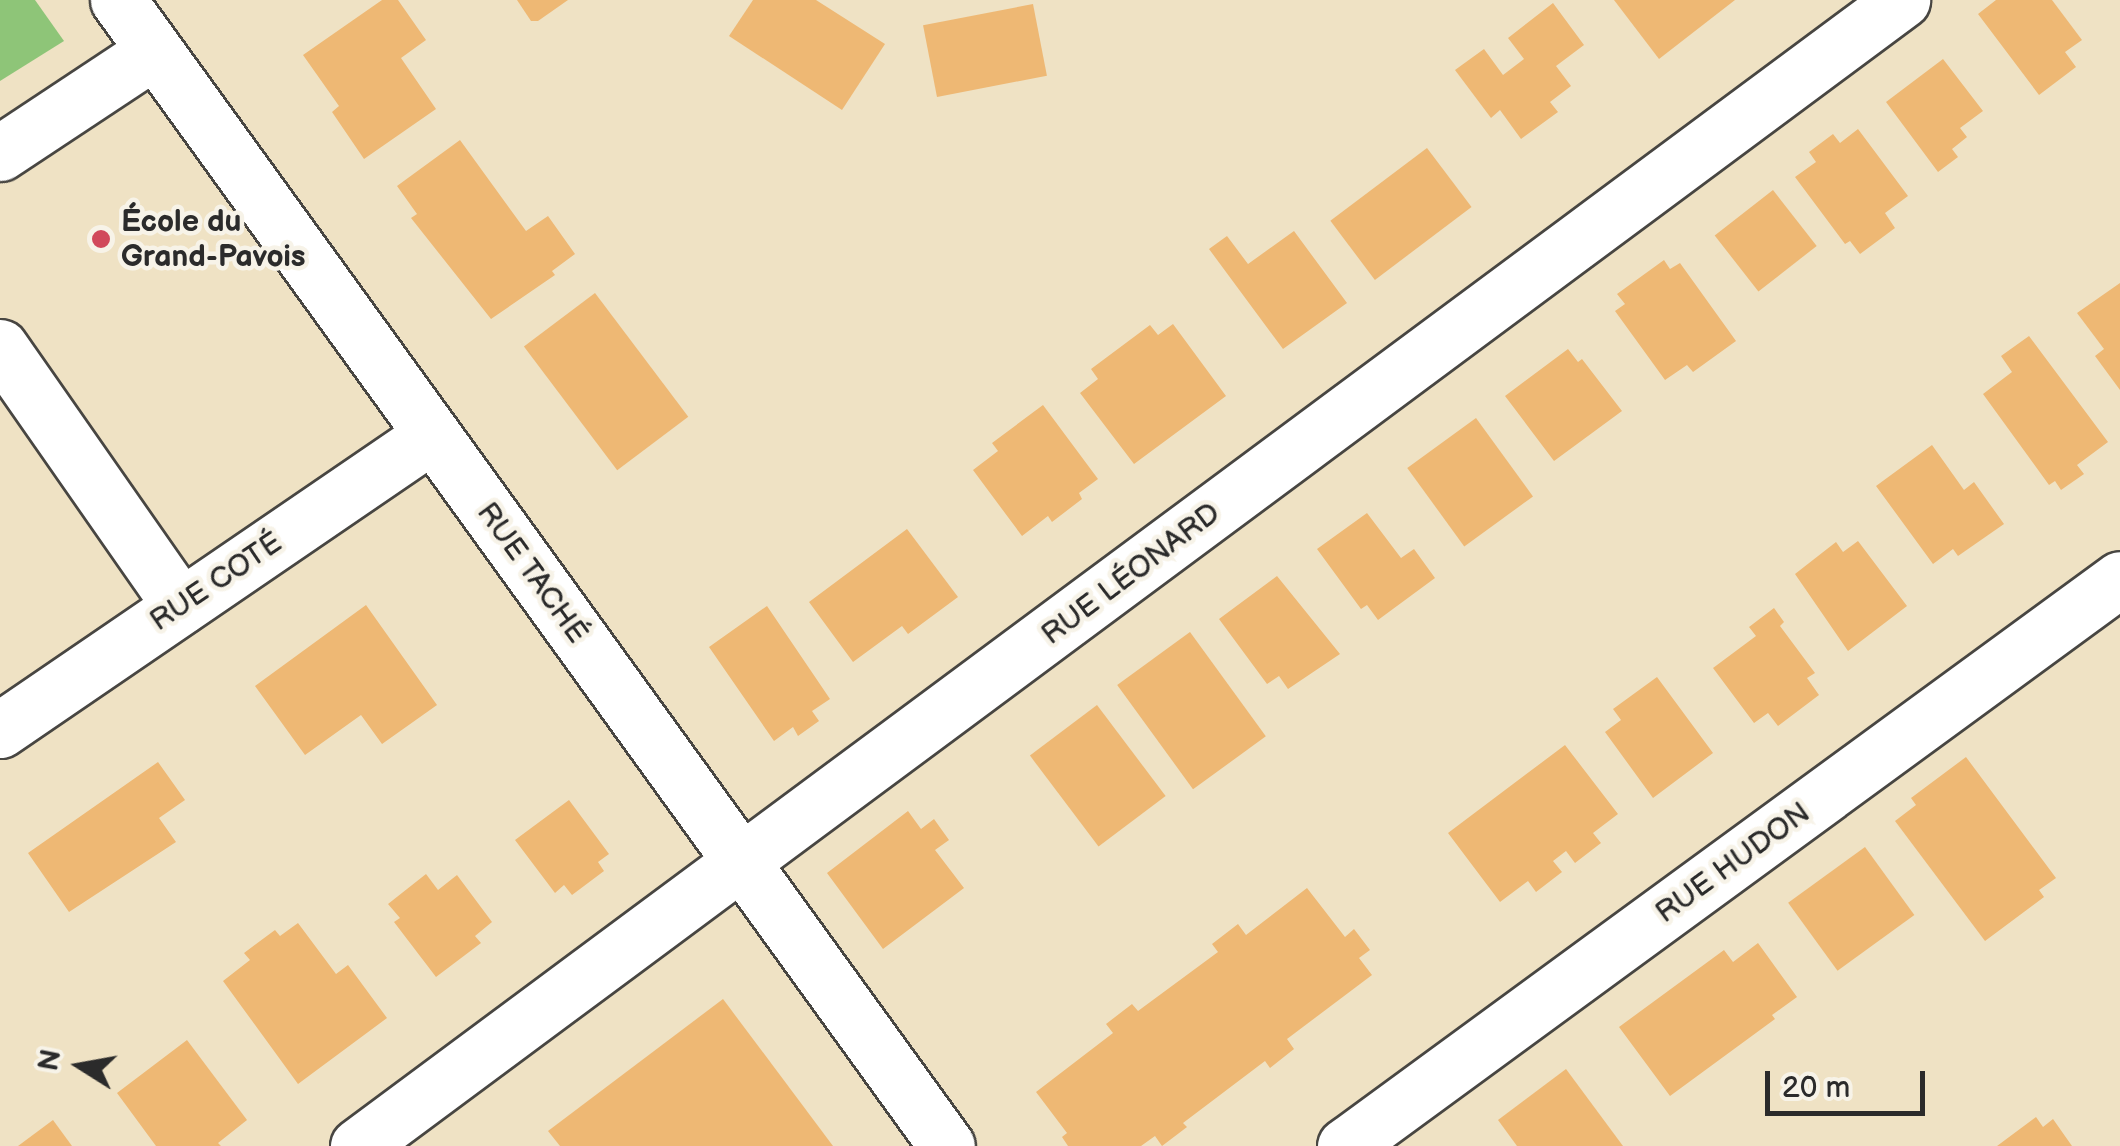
<!DOCTYPE html>
<html>
<head>
<meta charset="utf-8">
<style>
  body { margin:0 }
  #map { position:relative; width:2120px; height:1146px; overflow:hidden; background:#efe2c4; font-family:"Balsamiq Sans",sans-serif }
  div>[style] { position:absolute }
  [style*='--x'] { left:calc(var(--x)*1px); top:calc(var(--y)*1px); width:calc(var(--w)*1px); rotate:calc(var(--a)*1deg) }
  .green>* { inset:0; background:#8ec578 }
  .building>* { inset:0; background:#eeb874; transform-origin:0 0 }
  .roads { filter:drop-shadow(2px 0 #484642) drop-shadow(-2px 0 #484642) drop-shadow(0 2px #484642) drop-shadow(0 -2px #484642) }
  .minor>* { height:55px; margin:-27.5px; padding:0 27.5px; transform-origin:27.5px; border-radius:27.5px; background:#fff }
  .dots>* { width:28px; height:28px; translate:-50% -50%; box-sizing:border-box; border:5px solid #f7f3e8; border-radius:50% }
  span { translate:-50% -50%; white-space:nowrap; text-align:center; line-height:1.15; -webkit-text-stroke:9px #f7f3e8; paint-order:stroke }
  .poi-label { font-size:30px; color:#2b2b2b; font-weight:700 }
  .left { translate:0 -50%; text-align:left }
  .street-label { font-size:30px; color:#2b2b2b }
  .north { position:absolute; left:30px; top:1016px; width:100px; height:100px; -webkit-text-stroke:8px #f7f3e8; paint-order:stroke; rotate:281deg; font-size:28px; font-weight:700; line-height:40px; text-align:center; color:#2b2b2b }
  .north::after { content:''; display:block; margin:auto; width:35px; height:45px; background:#2b2b2b; clip-path:polygon(50% 0,100% 100%,50% 72%,0 100%) }
  .scale { position:absolute; left:1765px; top:1071px; width:160px; height:45px; box-sizing:border-box; border:5px solid #2b2b2b; border-top:0; padding-left:12px; font-size:30px; line-height:35px; white-space:nowrap; color:#2b2b2b; -webkit-text-stroke:8px #f7f3e8; paint-order:stroke }
</style>
</head>
<body>
<div id="map">
  <div class="green">
    <div style="clip-path:polygon(0 0,35px 0,64px 41px,0 81px)"></div>
  </div>
  <div class="building">
    <div style="clip-path:polygon(382px 0,398px 0,426px 40px,401px 58px,436px 109px,364px 159px,332px 112px,339px 106px,303px 55px)"></div>
    <div style="clip-path:polygon(517px 0,568px 0,538px 21px,531px 21px)"></div>
    <div style="clip-path:polygon(753px 0,816px 0,885px 44px,842px 110px,729px 36px)"></div>
    <div style="clip-path:polygon(1614px 0,1735px 0,1659px 59px)"></div>
    <div style="clip-path:polygon(1996px 0,2052px 0,2082px 40px,2065px 52px,2076px 67px,2039px 95px,1978px 14px)"></div>
    <div style="clip-path:polygon(1553px 3px,1584px 45px,1556px 66px,1571px 86px,1550px 102px,1558px 112px,1521px 139px,1500px 110px,1491px 118px,1455px 70px,1484px 49px,1503px 75px,1524px 59px,1508px 38px)"></div>
    <div style="left:1033px;top:4px;width:73px;height:112px;rotate:79deg"></div>
    <div style="clip-path:polygon(1943px 59px,1983px 111px,1960px 128px,1967px 137px,1952px 149px,1958px 157px,1938px 172px,1886px 102px)"></div>
    <div style="clip-path:polygon(1858px 129px,1908px 196px,1885px 213px,1895px 228px,1860px 254px,1850px 241px,1845px 244px,1795px 177px,1816px 162px,1809px 152px,1833px 134px,1840px 143px)"></div>
    <div style="clip-path:polygon(460px 140px,526px 231px,548px 216px,575px 254px,552px 271px,555px 275px,491px 319px,411px 218px,417px 214px,397px 186px)"></div>
    <div style="left:1427px;top:148px;width:74px;height:121px;rotate:53deg"></div>
    <div style="left:1773px;top:190px;width:71px;height:74px;rotate:52deg"></div>
    <div style="clip-path:polygon(1294px 231px,1347px 303px,1283px 349px,1209px 249px,1227px 236px,1248px 264px)"></div>
    <div style="clip-path:polygon(1664px 260px,1670px 269px,1680px 263px,1736px 341px,1693px 372px,1687px 365px,1665px 380px,1615px 311px,1625px 304px,1617px 294px)"></div>
    <div style="clip-path:polygon(2120px 283px,2120px 390px,2095px 356px,2104px 349px,2077px 313px)"></div>
    <div style="left:595px;top:293px;width:155px;height:89px;rotate:53deg"></div>
    <div style="clip-path:polygon(1173px 324px,1226px 396px,1134px 464px,1080px 393px,1098px 379px,1091px 369px,1150px 325px,1158px 335px)"></div>
    <div style="clip-path:polygon(2029px 336px,2108px 442px,2077px 465px,2084px 474px,2061px 490px,2055px 481px,2049px 485px,1983px 394px,2012px 372px,2001px 356px)"></div>
    <div style="clip-path:polygon(1568px 349px,1578px 362px,1582px 359px,1622px 411px,1554px 461px,1505px 396px)"></div>
    <div style="clip-path:polygon(1043px 405px,1098px 479px,1079px 493px,1082px 499px,1052px 522px,1048px 516px,1022px 536px,973px 470px,998px 451px,992px 443px)"></div>
    <div style="left:1476px;top:418px;width:97px;height:85px;rotate:54deg"></div>
    <div style="clip-path:polygon(1932px 445px,1964px 490px,1974px 482px,2004px 524px,1958px 556px,1953px 549px,1933px 564px,1876px 486px)"></div>
    <div style="clip-path:polygon(1367px 513px,1401px 558px,1414px 549px,1435px 578px,1378px 620px,1367px 605px,1361px 609px,1317px 549px)"></div>
    <div style="clip-path:polygon(907px 529px,958px 597px,908px 634px,902px 626px,853px 662px,809px 602px)"></div>
    <div style="clip-path:polygon(1858px 541px,1907px 606px,1848px 651px,1795px 574px,1836px 542px,1843px 552px)"></div>
    <div style="clip-path:polygon(1277px 576px,1340px 654px,1288px 689px,1279px 676px,1267px 684px,1219px 619px)"></div>
    <div style="clip-path:polygon(366px 605px,437px 705px,382px 744px,361px 715px,305px 755px,255px 686px)"></div>
    <div style="clip-path:polygon(767px 606px,830px 699px,812px 711px,819px 721px,798px 736px,793px 727px,774px 741px,709px 647px)"></div>
    <div style="clip-path:polygon(1774px 608px,1784px 622px,1780px 626px,1815px 673px,1807px 678px,1819px 695px,1778px 726px,1768px 713px,1754px 723px,1713px 668px,1756px 636px,1749px 627px)"></div>
    <div style="left:1190px;top:632px;width:129px;height:90px;rotate:54deg"></div>
    <div style="clip-path:polygon(1657px 677px,1713px 753px,1653px 798px,1605px 732px,1621px 720px,1613px 709px)"></div>
    <div style="left:1097px;top:705px;width:114px;height:84px;rotate:53deg"></div>
    <div style="clip-path:polygon(1565px 745px,1618px 814px,1593px 833px,1601px 843px,1575px 863px,1566px 851px,1553px 861px,1562px 872px,1536px 892px,1528px 881px,1500px 902px,1448px 833px)"></div>
    <div style="clip-path:polygon(1966px 757px,2056px 878px,2039px 890px,2044px 897px,1985px 941px,1895px 821px,1916px 805px,1911px 798px)"></div>
    <div style="clip-path:polygon(158px 762px,185px 800px,159px 818px,176px 842px,69px 912px,28px 853px)"></div>
    <div style="clip-path:polygon(569px 800px,609px 854px,598px 862px,604px 871px,572px 895px,564px 885px,555px 893px,515px 840px)"></div>
    <div style="clip-path:polygon(908px 811px,921px 829px,934px 819px,949px 840px,935px 850px,964px 888px,883px 949px,827px 873px)"></div>
    <div style="left:1865px;top:847px;width:84px;height:95px;rotate:54deg"></div>
    <div style="clip-path:polygon(426px 874px,438px 890px,457px 875px,492px 922px,475px 936px,481px 943px,436px 977px,394px 922px,400px 918px,388px 904px)"></div>
    <div style="clip-path:polygon(1307px 888px,1345px 937px,1354px 929px,1370px 950px,1359px 958px,1372px 975px,1287px 1039px,1294px 1049px,1270px 1068px,1265px 1061px,1183px 1123px,1187px 1127px,1162px 1146px,1155px 1136px,1141px 1146px,1068px 1146px,1062px 1137px,1067px 1133px,1036px 1092px,1113px 1033px,1106px 1024px,1132px 1004px,1138px 1011px,1218px 952px,1212px 944px,1238px 924px,1246px 935px)"></div>
    <div style="clip-path:polygon(298px 923px,336px 974px,348px 965px,387px 1018px,298px 1084px,223px 981px,250px 960px,244px 953px,275px 930px,280px 936px)"></div>
    <div style="clip-path:polygon(1758px 943px,1797px 997px,1772px 1015px,1775px 1019px,1670px 1096px,1619px 1027px,1724px 950px,1733px 962px)"></div>
    <div style="clip-path:polygon(723px 999px,833px 1146px,560px 1146px,548px 1131px)"></div>
    <div style="clip-path:polygon(187px 1040px,247px 1120px,218px 1143px,221px 1146px,156px 1146px,117px 1093px)"></div>
    <div style="clip-path:polygon(1566px 1069px,1623px 1146px,1517px 1146px,1498px 1120px)"></div>
    <div style="clip-path:polygon(2036px 1117px,2043px 1127px,2053px 1119px,2072px 1146px,1997px 1146px)"></div>
    <div style="clip-path:polygon(53px 1120px,72px 1146px,18px 1146px)"></div>
  </div>
  <div class="roads">
    <div class="minor">
      <div style="--x:118;--y:0;--w:1414;--a:54.12"></div>
      <div style="--x:0;--y:153;--w:185;--a:-33.5"></div>
      <div style="--x:0;--y:347;--w:316;--a:55.1"></div>
      <div style="--x:0;--y:730;--w:523;--a:-34.33"></div>
      <div style="--x:358;--y:1146;--w:1923;--a:-36.58"></div>
      <div style="--x:1345;--y:1146;--w:960;--a:-36.19"></div>
    </div>
  </div>
  <div class="dots">
    <div style="left:101px;top:239px;background:#d1495b"></div>
  </div>
  <div class="poi-label">
    <span class="left" style="left:121px;top:239px">École du<br>Grand-Pavois</span>
  </div>
  <div class="street-label">
    <span style="left:532px;top:573px;rotate:54deg">RUE TACHÉ</span>
    <span style="left:1131px;top:574px;rotate:-37deg">RUE LÉONARD</span>
    <span style="left:216px;top:582px;rotate:-34deg">RUE COTÉ</span>
    <span style="left:1733px;top:863px;rotate:-36deg">RUE HUDON</span>
  </div>
  <div class="north">N</div>
  <div class="scale">20 m</div>
</div>
</body>
</html>
